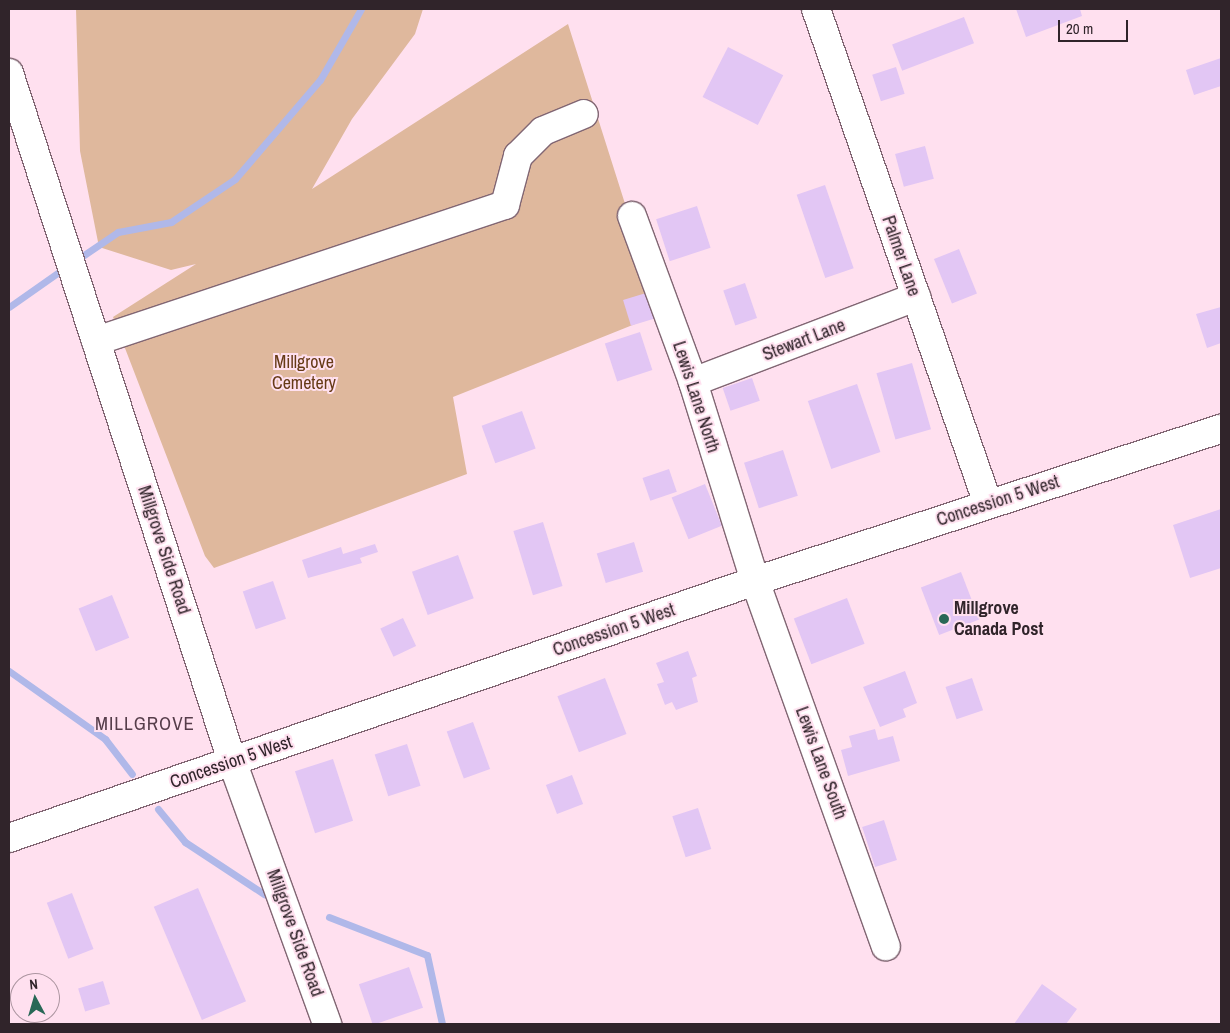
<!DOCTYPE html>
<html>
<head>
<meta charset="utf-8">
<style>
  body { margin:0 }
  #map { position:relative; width:1230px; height:1033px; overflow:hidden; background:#ffe0ef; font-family:"Archivo Narrow",sans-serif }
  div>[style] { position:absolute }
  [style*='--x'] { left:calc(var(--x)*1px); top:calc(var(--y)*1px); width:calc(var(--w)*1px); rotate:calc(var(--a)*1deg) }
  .green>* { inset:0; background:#dfb89d }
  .stream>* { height:7px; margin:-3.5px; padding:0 3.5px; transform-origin:3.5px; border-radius:3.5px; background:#b0b8e9 }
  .building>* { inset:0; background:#e2c6f4; transform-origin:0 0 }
  .roads { filter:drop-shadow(1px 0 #816673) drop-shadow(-1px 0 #816673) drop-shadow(0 1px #816673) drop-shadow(0 -1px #816673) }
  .minor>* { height:28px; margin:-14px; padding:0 14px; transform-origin:14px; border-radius:14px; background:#fff }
  .major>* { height:28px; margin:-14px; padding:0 14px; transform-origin:14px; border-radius:14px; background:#fff }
  .dots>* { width:14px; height:14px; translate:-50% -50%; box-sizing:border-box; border:2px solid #ffe0ef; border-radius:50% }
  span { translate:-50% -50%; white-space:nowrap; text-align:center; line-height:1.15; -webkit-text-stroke:4px #ffe0ef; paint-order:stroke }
  .street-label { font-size:18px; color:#30242a }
  .park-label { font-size:18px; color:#663a16 }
  .poi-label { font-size:18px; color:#30242a; font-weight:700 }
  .left { translate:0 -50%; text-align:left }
  .neighbourhood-label { font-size:19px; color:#563d4a; letter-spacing:1px }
  .frame { position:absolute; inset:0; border:10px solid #30242a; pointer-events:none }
  .north { position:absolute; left:10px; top:973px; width:50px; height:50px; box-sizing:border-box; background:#ffe0ef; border:1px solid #ac95a0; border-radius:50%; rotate:354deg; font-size:14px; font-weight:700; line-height:20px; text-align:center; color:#30242a }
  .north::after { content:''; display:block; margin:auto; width:18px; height:22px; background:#286856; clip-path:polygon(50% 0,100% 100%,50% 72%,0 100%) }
  .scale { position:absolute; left:1058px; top:20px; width:70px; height:22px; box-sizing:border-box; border:2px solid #30242a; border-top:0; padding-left:6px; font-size:15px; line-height:18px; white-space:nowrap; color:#30242a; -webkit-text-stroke:4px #ffe0ef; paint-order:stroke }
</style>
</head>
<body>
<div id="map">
  <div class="green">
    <div style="clip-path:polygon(76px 9px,423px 9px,415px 34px,352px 119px,312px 189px,568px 24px,660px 314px,453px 397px,467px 474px,214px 568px,205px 556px,113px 317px,196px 264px,171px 270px,99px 247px,80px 151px)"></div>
  </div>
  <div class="stream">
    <div style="--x:75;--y:261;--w:52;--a:-34"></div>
    <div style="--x:118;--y:232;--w:54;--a:-10.7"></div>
    <div style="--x:171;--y:222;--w:77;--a:-33.9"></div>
    <div style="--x:235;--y:179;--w:130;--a:-49.4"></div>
    <div style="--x:320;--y:80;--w:82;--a:-60"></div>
    <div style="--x:9;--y:307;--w:70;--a:-35.1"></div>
    <div style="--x:9;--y:671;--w:118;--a:35.3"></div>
    <div style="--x:105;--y:739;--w:44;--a:52.4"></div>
    <div style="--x:158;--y:809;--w:43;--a:50.7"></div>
    <div style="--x:185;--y:842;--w:95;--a:33.4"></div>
    <div style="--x:329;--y:917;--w:105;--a:21.2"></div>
    <div style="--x:427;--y:955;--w:71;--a:77.7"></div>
  </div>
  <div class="building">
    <div style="clip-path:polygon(1016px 9px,1080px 9px,1082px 16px,1026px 37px)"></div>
    <div style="left:964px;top:17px;width:28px;height:77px;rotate:69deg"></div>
    <div style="left:728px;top:47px;width:62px;height:56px;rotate:27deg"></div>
    <div style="clip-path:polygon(1221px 58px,1221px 86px,1194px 95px,1186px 70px)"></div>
    <div style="left:896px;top:67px;width:28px;height:25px;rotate:72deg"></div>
    <div style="left:925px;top:146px;width:34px;height:31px;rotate:75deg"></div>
    <div style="left:825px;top:185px;width:88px;height:30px;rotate:71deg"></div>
    <div style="left:697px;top:206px;width:44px;height:43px;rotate:72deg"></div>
    <div style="left:959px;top:249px;width:48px;height:27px;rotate:68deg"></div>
    <div style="left:745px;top:283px;width:37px;height:23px;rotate:71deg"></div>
    <div style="left:646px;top:293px;width:27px;height:24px;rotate:73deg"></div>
    <div style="clip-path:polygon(1221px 307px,1221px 343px,1207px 348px,1196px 314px)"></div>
    <div style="left:640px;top:332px;width:40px;height:37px;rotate:72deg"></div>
    <div style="left:912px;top:363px;width:69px;height:37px;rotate:74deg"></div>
    <div style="left:752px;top:378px;width:24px;height:31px;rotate:71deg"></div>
    <div style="left:857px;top:384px;width:72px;height:52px;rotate:71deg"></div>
    <div style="left:522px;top:411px;width:40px;height:43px;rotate:70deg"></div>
    <div style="left:783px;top:450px;width:48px;height:41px;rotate:72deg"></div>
    <div style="left:669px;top:469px;width:24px;height:28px;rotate:71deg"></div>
    <div style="left:705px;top:484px;width:45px;height:36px;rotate:68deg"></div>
    <div style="clip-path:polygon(1221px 509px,1221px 568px,1190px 578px,1173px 525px)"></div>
    <div style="left:543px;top:522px;width:67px;height:31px;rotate:73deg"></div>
    <div style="left:634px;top:542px;width:31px;height:39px;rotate:73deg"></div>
    <div style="clip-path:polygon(375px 544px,378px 552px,360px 558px,362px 563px,308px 578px,302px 560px,341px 547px,343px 554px)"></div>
    <div style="left:458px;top:555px;width:46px;height:49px;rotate:70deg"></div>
    <div style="left:961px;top:572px;width:51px;height:43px;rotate:69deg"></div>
    <div style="left:273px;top:581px;width:40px;height:32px;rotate:71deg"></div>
    <div style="left:112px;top:595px;width:46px;height:36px;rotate:68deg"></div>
    <div style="left:847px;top:598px;width:49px;height:57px;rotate:69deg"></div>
    <div style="left:403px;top:618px;width:31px;height:25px;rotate:65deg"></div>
    <div style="clip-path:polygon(688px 651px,697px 676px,692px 678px,698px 702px,676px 710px,672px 702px,665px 705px,657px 684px,664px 682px,656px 663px)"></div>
    <div style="clip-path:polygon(905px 671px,917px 703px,903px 709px,906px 717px,880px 727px,863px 687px)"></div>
    <div style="left:605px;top:678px;width:60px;height:51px;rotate:69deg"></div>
    <div style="left:972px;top:678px;width:34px;height:28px;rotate:71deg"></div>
    <div style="left:473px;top:722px;width:50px;height:28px;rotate:70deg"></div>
    <div style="clip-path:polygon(875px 729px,878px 740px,893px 736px,900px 761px,848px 776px,841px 750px,852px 747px,849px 736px)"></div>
    <div style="left:407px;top:744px;width:44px;height:34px;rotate:72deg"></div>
    <div style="left:333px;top:759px;width:65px;height:40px;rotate:72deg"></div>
    <div style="left:572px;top:775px;width:31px;height:28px;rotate:69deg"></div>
    <div style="left:698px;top:808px;width:43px;height:27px;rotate:72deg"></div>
    <div style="left:884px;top:820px;width:42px;height:23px;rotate:72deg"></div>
    <div style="left:198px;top:888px;width:123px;height:48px;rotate:67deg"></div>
    <div style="left:72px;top:893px;width:60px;height:27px;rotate:69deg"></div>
    <div style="left:409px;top:967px;width:43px;height:53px;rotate:71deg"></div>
    <div style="left:103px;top:981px;width:24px;height:26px;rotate:73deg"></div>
    <div style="clip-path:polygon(1042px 984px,1077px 1009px,1066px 1024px,1014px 1024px)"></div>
  </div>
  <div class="roads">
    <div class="minor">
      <div style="--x:816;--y:9;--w:524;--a:70.84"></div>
      <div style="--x:632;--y:216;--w:177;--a:69.8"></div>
      <div style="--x:693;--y:382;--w:208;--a:72.7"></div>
      <div style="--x:755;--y:581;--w:388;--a:70.3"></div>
      <div style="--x:96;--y:341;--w:431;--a:-18.4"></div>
      <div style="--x:505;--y:205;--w:51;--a:-75.1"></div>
      <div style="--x:518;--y:156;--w:35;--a:-45"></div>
      <div style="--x:543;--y:131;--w:44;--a:-22.5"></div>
      <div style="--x:693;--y:382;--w:239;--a:-20.9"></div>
    </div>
    <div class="major">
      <div style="--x:9;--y:73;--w:723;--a:72.04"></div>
      <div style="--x:232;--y:761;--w:280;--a:70.1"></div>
      <div style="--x:9;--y:838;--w:789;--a:-19.01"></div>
      <div style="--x:755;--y:581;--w:490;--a:-18.1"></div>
    </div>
  </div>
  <div class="dots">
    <div style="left:944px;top:619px;background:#286856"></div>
  </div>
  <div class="street-label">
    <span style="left:901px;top:256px;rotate:71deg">Palmer Lane</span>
    <span style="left:804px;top:340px;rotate:-21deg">Stewart Lane</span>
    <span style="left:696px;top:397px;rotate:72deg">Lewis Lane North</span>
    <span style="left:998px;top:501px;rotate:-18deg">Concession 5 West</span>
    <span style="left:164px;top:550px;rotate:72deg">Millgrove Side Road</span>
    <span style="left:614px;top:630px;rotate:-19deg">Concession 5 West</span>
    <span style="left:231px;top:762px;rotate:-19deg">Concession 5 West</span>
    <span style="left:821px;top:763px;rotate:70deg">Lewis Lane South</span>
    <span style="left:295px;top:933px;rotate:70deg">Millgrove Side Road</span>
  </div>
  <div class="park-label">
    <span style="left:304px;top:373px">Millgrove<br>Cemetery</span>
  </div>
  <div class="poi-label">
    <span class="left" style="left:954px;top:619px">Millgrove<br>Canada Post</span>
  </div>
  <div class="neighbourhood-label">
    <span style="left:145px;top:724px">MILLGROVE</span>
  </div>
  <div class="frame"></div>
  <div class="north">N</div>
  <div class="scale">20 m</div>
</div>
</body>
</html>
